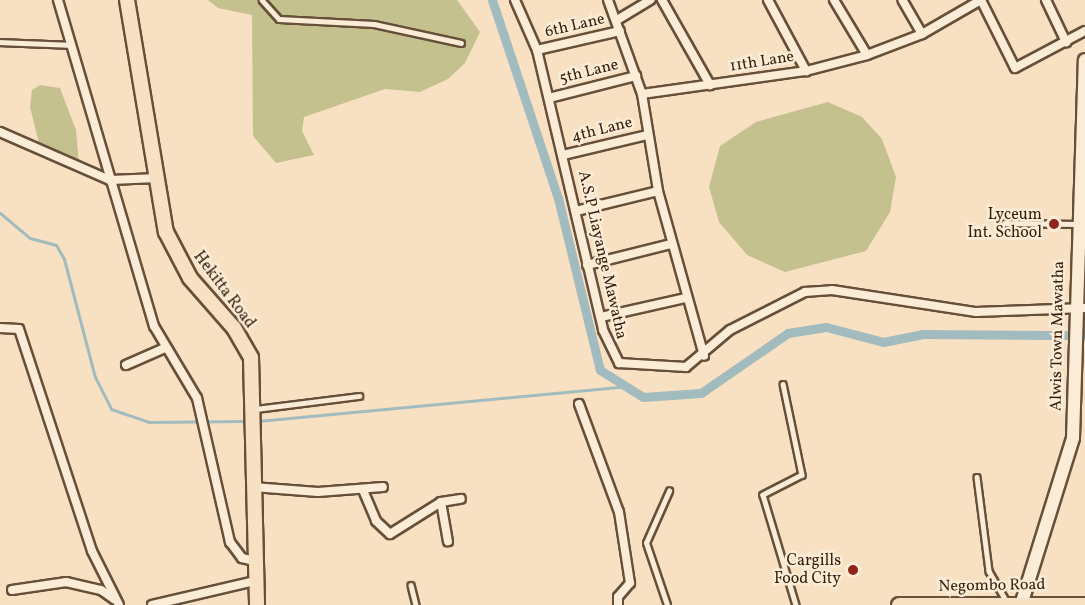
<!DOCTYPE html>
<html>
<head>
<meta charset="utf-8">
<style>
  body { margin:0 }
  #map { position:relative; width:1085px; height:605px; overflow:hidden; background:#f7e1c2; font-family:Vollkorn,serif }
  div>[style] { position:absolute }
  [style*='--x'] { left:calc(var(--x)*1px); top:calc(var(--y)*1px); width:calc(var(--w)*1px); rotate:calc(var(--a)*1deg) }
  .green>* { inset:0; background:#c4c18e }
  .stream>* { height:3px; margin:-1.5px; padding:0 1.5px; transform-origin:1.5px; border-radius:1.5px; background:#a2bbbe }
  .canal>* { height:9px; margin:-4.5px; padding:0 4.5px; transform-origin:4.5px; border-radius:4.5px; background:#a2bbbe }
  .roads { filter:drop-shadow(2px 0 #674f39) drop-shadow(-2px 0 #674f39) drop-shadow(0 2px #674f39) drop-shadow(0 -2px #674f39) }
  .lane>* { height:4.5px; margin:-2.25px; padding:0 2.25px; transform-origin:2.25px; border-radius:2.25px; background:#faecd7 }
  .street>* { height:8px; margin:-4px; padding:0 4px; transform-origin:4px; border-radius:4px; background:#faecd7 }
  .secondary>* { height:12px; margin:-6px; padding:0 6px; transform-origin:6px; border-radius:6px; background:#faecd7 }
  .primary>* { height:14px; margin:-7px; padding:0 7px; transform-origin:7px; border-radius:7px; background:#f7e1c2 }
  .highway>* { height:15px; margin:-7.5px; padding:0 7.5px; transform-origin:7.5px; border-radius:7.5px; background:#f7e1c2 }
  .dots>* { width:16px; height:16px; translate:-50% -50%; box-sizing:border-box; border:3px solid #faecd7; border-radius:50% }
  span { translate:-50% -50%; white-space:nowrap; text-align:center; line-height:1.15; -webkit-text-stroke:5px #faecd7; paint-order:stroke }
  .street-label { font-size:16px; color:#371e0b }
  .poi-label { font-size:16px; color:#371e0b }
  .right { translate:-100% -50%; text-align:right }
</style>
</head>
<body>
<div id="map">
  <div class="green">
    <div style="clip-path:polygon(208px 0,457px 0,480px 32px,465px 63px,448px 79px,420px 92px,385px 89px,304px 117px,302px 131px,314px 155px,276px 163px,253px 136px,252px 15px,218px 8px)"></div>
    <div style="clip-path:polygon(40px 85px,60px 88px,76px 130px,79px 164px,40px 147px,30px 107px,32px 90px)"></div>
    <div style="clip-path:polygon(828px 102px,862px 117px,882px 139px,896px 177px,890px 212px,866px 251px,785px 272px,747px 255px,719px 222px,709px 187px,720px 146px,756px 122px)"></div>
  </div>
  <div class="stream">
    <div style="--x:0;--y:213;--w:39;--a:40"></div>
    <div style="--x:30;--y:238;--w:27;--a:15"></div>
    <div style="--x:56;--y:245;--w:16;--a:60"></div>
    <div style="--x:64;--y:259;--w:122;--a:75.3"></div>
    <div style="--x:95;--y:377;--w:36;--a:63"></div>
    <div style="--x:111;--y:409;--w:39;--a:19"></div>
    <div style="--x:148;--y:422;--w:100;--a:-0.6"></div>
    <div style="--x:258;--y:421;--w:370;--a:-5.4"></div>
  </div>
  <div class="canal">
    <div style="--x:492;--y:0;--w:209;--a:71.6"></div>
    <div style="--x:558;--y:198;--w:177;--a:76.3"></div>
    <div style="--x:600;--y:370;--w:51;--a:32.1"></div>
    <div style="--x:643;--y:397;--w:58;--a:-3.9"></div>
    <div style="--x:701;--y:393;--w:106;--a:-34.6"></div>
    <div style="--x:788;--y:333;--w:38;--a:-9"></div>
    <div style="--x:826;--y:327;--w:59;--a:14.7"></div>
    <div style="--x:883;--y:342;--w:41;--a:-11.3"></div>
    <div style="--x:923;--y:334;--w:162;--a:0.4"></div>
  </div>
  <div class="roads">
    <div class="lane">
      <div style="--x:262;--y:0;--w:25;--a:48"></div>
      <div style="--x:279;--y:19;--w:95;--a:3"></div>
      <div style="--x:374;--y:24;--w:89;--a:12.3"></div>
      <div style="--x:0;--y:42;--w:71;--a:2.4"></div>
      <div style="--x:1004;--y:223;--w:72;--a:0.8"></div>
      <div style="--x:783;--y:384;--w:93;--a:78.2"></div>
      <div style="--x:802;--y:475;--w:44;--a:152.9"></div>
      <div style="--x:763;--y:495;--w:115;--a:73.3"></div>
      <div style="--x:256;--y:409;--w:104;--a:-7.2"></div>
      <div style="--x:977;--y:477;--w:95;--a:82.7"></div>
      <div style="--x:989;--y:571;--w:36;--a:60"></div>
      <div style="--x:411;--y:585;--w:21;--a:76"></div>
      <div style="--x:667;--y:605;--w:65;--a:-108.7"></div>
      <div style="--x:646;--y:543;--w:57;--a:-66.1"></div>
    </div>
    <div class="street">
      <div style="--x:58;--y:0;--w:340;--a:73.6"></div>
      <div style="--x:154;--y:326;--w:84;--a:59.2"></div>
      <div style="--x:197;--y:398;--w:148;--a:77.1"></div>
      <div style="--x:230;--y:542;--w:20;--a:53"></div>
      <div style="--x:242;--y:558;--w:12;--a:14"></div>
      <div style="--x:515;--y:0;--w:55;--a:66.3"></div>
      <div style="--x:537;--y:50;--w:288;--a:76.7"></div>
      <div style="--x:603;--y:330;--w:37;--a:64"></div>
      <div style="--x:619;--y:363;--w:67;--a:3.4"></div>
      <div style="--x:686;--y:367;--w:57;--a:-40.1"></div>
      <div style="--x:730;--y:330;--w:84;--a:-26.9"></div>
      <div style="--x:805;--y:292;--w:27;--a:-4"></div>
      <div style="--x:832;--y:290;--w:146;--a:8.7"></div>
      <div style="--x:976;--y:312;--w:109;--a:-2.1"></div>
      <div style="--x:608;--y:0;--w:100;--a:70.1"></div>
      <div style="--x:642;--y:94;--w:98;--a:80.6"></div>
      <div style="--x:658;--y:191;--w:171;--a:74.4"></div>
      <div style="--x:662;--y:0;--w:98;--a:60.5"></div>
      <div style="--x:768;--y:0;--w:81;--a:61.8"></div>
      <div style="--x:834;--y:0;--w:64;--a:59"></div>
      <div style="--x:981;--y:0;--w:76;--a:63.4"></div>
      <div style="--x:1015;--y:68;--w:79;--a:-27.9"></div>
      <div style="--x:1046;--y:0;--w:47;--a:64.5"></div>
      <div style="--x:617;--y:20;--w:39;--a:-31"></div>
      <div style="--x:922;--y:34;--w:68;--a:-30"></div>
      <div style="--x:537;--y:50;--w:85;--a:-12.9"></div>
      <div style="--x:642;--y:94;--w:166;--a:-8"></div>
      <div style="--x:806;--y:71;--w:63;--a:-14.7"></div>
      <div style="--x:867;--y:55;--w:59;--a:-20.9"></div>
      <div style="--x:922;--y:34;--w:39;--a:-120"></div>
      <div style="--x:549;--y:98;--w:90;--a:-14.2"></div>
      <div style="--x:0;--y:132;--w:120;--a:23.6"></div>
      <div style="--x:110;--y:180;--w:48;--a:-2.4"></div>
      <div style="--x:563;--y:155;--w:86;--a:-13.4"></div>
      <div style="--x:576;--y:211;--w:84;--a:-13.7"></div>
      <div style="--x:587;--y:265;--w:87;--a:-14"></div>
      <div style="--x:601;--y:317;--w:86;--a:-12.7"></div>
      <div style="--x:0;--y:328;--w:19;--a:3"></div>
      <div style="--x:19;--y:329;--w:234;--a:71.8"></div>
      <div style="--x:92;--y:551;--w:60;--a:63.4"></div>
      <div style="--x:126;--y:365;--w:43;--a:-23.6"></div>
      <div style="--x:579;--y:404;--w:115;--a:69.7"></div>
      <div style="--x:619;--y:512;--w:72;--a:81.2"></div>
      <div style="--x:630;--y:583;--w:18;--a:131"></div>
      <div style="--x:618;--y:597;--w:8;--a:90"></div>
      <div style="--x:253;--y:487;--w:65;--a:4.4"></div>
      <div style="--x:318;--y:492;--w:65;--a:-4.4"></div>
      <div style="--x:363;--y:490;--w:34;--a:67"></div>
      <div style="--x:376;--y:521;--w:19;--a:43"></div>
      <div style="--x:390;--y:534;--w:60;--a:-32.1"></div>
      <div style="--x:441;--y:502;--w:20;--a:-9"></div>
      <div style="--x:441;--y:502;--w:40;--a:80"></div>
      <div style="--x:12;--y:590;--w:55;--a:-8.4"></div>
      <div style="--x:66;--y:582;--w:36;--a:13"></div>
      <div style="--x:101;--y:590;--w:16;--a:35"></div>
      <div style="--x:152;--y:605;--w:106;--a:-13.1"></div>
    </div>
    <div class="secondary">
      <div style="--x:1021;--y:605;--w:175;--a:-72.7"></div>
      <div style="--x:1073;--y:438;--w:378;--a:-88.2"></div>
    </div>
    <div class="primary">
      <div style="--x:127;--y:0;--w:235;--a:80.5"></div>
      <div style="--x:166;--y:232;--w:52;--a:62.4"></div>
      <div style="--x:190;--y:278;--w:67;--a:48.7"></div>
      <div style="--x:234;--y:328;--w:34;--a:60"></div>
      <div style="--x:251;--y:358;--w:247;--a:88.6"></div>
    </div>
    <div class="highway">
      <div style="--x:899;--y:605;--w:186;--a:0"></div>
    </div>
  </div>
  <div class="dots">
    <div style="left:1054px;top:224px;background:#8f2418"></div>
    <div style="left:853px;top:570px;background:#8f2418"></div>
  </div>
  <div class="street-label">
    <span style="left:575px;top:26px;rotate:-13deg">6th Lane</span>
    <span style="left:762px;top:62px;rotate:-9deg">11th Lane</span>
    <span style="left:589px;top:72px;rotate:-14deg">5th Lane</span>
    <span style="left:602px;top:130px;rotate:-14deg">4th Lane</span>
    <span style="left:602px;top:255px;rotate:77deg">A.S.P Liayange Mawatha</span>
    <span style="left:224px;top:290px;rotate:53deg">Hekitta Road</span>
    <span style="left:1058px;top:336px;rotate:-89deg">Alwis Town Mawatha</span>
    <span style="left:992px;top:586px;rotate:-1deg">Negombo Road</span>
  </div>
  <div class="poi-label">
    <span class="right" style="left:1042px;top:224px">Lyceum<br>Int. School</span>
    <span class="right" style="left:841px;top:570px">Cargills<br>Food City</span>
  </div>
</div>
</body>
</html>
